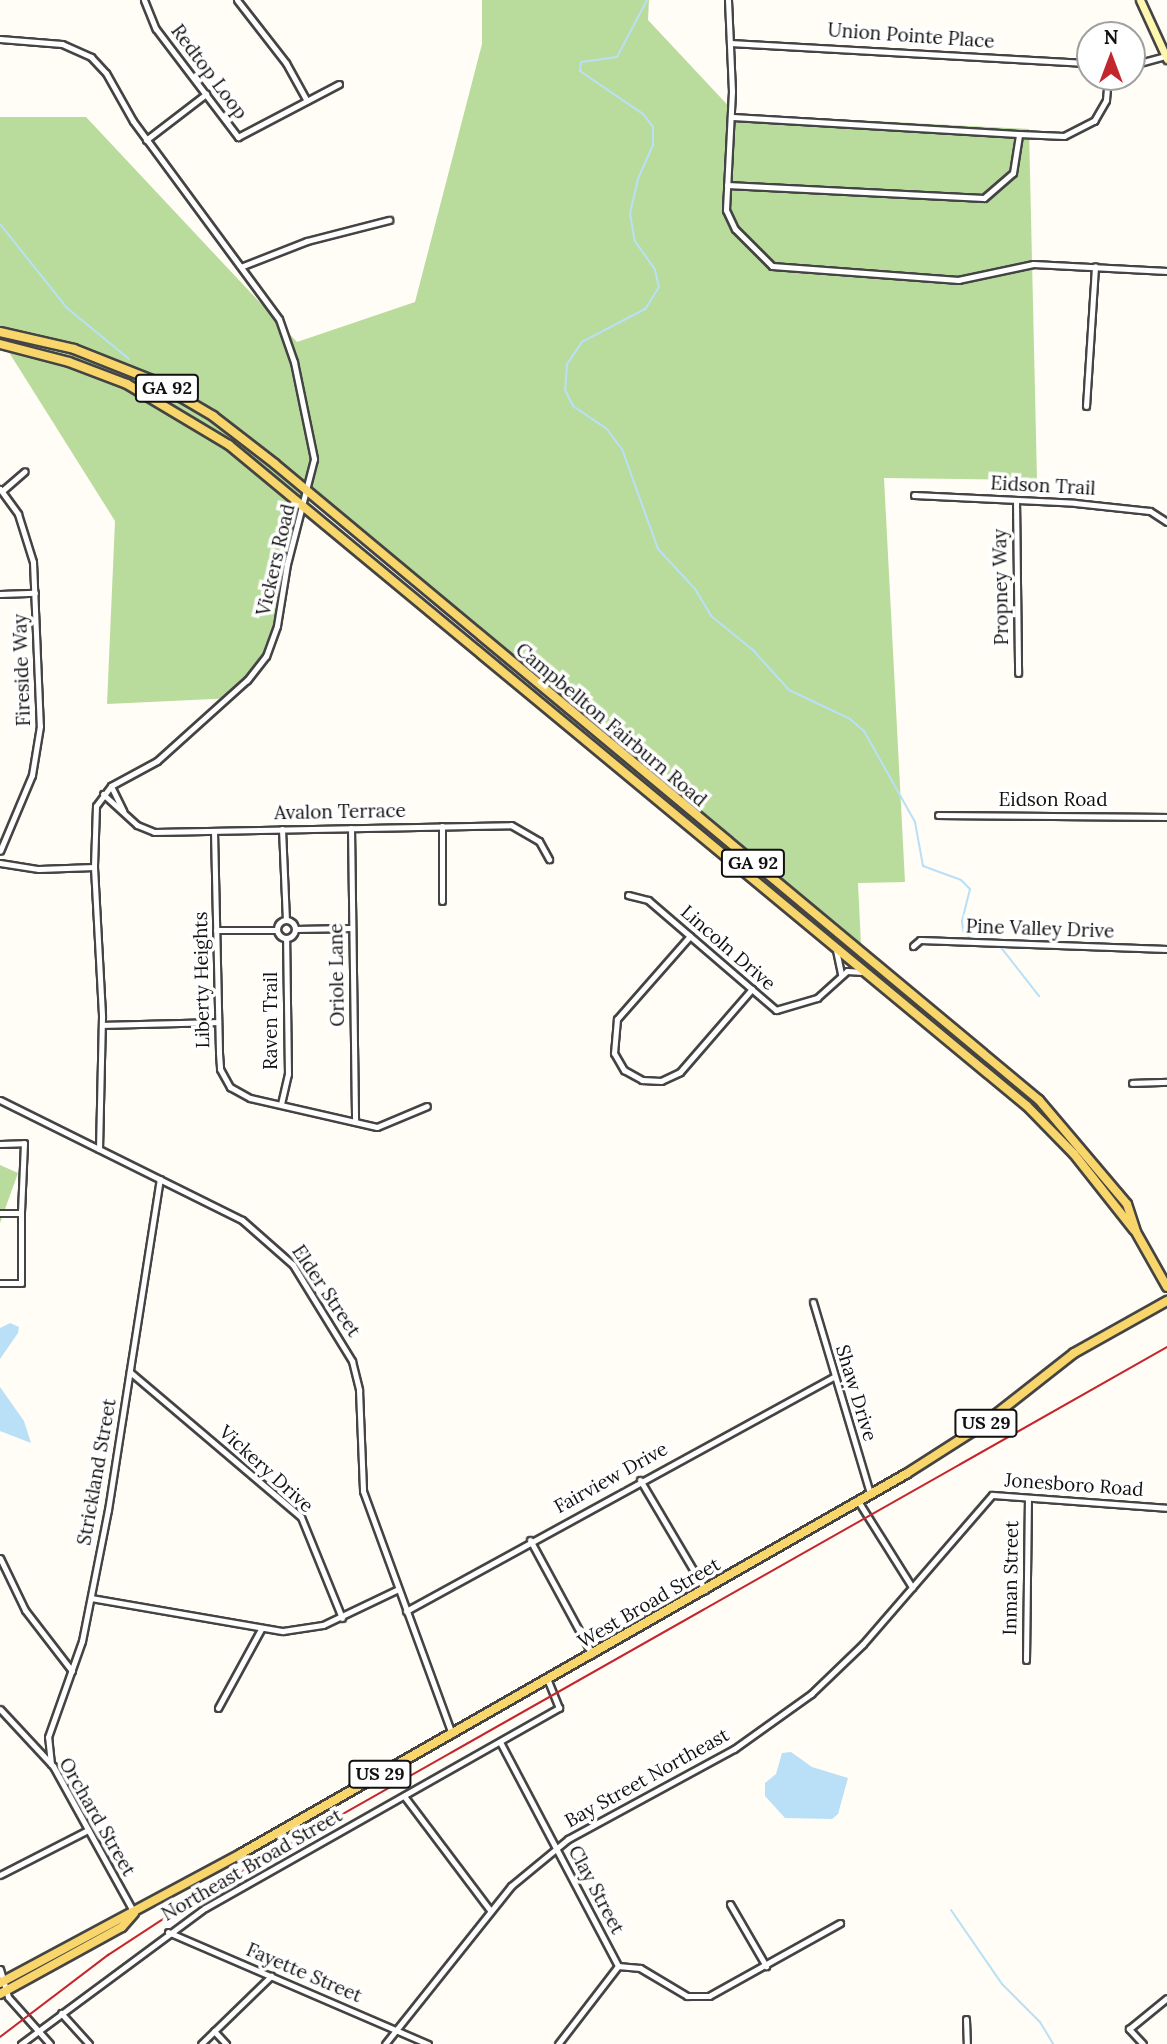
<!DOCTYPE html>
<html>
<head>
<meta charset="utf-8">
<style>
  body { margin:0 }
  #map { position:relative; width:1167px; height:2044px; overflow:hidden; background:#fffdf5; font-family:Lora,serif }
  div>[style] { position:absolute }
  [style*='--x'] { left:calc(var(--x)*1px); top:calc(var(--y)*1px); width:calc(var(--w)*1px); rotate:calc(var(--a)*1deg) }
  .forest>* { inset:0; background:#b9dc9c }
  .water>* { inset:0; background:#b9e0f7 }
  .stream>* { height:2px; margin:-1px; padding:0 1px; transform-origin:1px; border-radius:1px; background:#b9e0f7 }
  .roads { filter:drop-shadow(2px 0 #444) drop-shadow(-2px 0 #444) drop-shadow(0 2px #444) drop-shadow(0 -2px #444) }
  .street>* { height:5px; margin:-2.5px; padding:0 2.5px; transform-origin:2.5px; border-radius:2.5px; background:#fff }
  .street>.ring { margin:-2.5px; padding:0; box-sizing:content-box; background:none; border:5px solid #fff; border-radius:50% }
  .secondary>* { height:7px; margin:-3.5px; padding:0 3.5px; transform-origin:3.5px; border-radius:3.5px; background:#fff6b0 }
  .primary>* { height:8px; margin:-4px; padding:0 4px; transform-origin:4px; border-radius:4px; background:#f9d66b }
  .rail>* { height:2px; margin:-1px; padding:0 1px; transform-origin:1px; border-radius:1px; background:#c4262e }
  span { translate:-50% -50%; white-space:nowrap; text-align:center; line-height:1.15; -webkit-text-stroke:7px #fff; paint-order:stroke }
  .shield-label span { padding:2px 5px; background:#fff; border:2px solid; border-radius:5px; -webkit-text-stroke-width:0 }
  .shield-label { font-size:18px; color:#111; font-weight:700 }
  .street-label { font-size:19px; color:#111 }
  .north { position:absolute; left:1076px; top:21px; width:70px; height:70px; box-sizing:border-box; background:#fff; border:2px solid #a0a0a0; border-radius:50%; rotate:0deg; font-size:19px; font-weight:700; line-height:28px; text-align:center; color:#111 }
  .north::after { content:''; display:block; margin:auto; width:24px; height:32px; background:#c4262e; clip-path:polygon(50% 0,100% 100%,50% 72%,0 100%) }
</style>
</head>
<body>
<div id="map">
  <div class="forest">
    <div style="clip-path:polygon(482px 0,649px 0,648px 20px,736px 114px,1029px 129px,1037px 480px,884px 478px,905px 882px,858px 883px,862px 966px,309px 497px,285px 584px,277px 642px,234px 698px,107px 704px,115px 521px,0 338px,0 117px,86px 117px,297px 342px,415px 302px,482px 44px)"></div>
    <div style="clip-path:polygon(0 1165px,18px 1173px,0 1223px)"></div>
  </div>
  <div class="water">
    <div style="clip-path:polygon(10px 1323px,19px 1327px,18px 1333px,0 1359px,0 1328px)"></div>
    <div style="clip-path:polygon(0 1387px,24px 1421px,31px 1443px,0 1431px)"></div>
    <div style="clip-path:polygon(791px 1752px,812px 1767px,848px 1778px,838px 1814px,832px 1819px,785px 1818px,765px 1796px,765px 1783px,776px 1774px,782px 1753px)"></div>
  </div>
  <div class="stream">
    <div style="--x:647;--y:0;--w:64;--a:117.8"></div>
    <div style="--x:617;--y:57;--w:36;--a:172"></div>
    <div style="--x:581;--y:62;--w:9;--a:96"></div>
    <div style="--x:580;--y:71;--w:76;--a:34.3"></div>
    <div style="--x:643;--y:114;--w:16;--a:52"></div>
    <div style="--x:653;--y:127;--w:18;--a:90"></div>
    <div style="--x:653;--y:145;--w:37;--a:114"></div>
    <div style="--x:638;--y:179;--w:36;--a:103"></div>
    <div style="--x:630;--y:214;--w:27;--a:80"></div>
    <div style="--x:635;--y:241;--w:35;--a:55"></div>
    <div style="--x:655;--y:270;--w:17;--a:77"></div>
    <div style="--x:659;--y:287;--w:26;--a:122"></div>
    <div style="--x:645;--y:309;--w:71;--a:152.4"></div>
    <div style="--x:582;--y:342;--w:27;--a:124"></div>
    <div style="--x:567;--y:364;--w:26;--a:94"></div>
    <div style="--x:565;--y:390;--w:18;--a:63"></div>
    <div style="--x:573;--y:406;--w:40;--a:34"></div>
    <div style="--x:606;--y:428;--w:26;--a:53"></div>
    <div style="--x:622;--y:449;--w:106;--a:70.2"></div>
    <div style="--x:658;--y:549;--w:54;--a:47.2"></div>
    <div style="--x:695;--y:589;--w:31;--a:59"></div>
    <div style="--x:711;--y:616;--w:54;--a:39"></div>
    <div style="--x:753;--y:650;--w:54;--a:48"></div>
    <div style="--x:789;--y:690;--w:68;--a:25.4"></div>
    <div style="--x:850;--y:719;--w:18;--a:41"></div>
    <div style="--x:864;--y:731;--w:104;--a:60.7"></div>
    <div style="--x:915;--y:822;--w:45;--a:79.7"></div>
    <div style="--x:923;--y:866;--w:40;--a:20.2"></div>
    <div style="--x:961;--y:880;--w:13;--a:45"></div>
    <div style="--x:970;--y:889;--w:33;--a:104"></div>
    <div style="--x:962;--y:921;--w:10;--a:84"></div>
    <div style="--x:963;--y:931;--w:11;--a:45"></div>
    <div style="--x:0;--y:224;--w:107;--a:51.4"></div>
    <div style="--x:67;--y:308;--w:80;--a:39.4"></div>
    <div style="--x:999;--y:945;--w:65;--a:51.9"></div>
    <div style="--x:951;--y:1910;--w:90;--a:55.4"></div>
    <div style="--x:1002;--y:1984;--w:54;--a:45"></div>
    <div style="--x:1040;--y:2022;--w:26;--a:59"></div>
  </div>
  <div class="roads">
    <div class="street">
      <div style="--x:144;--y:0;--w:31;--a:68"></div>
      <div style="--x:156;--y:29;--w:136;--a:52.8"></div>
      <div style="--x:238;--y:137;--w:114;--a:-27.7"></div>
      <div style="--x:237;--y:0;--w:80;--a:52.1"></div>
      <div style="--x:286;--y:63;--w:43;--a:61.1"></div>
      <div style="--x:728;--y:0;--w:91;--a:87.5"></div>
      <div style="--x:732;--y:91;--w:119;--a:92.9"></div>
      <div style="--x:726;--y:210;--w:21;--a:65"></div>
      <div style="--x:735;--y:229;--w:52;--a:45"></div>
      <div style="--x:772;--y:266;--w:187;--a:4.3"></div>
      <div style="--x:958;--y:280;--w:77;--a:-12"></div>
      <div style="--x:1033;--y:264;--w:134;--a:3"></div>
      <div style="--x:0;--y:39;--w:62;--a:4.6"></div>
      <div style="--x:62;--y:44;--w:32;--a:24"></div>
      <div style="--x:91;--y:57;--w:22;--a:47"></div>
      <div style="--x:106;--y:73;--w:55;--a:60.6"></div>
      <div style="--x:133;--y:121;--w:246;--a:53.6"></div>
      <div style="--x:279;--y:319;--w:46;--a:70.8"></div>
      <div style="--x:294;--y:362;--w:99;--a:78.3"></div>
      <div style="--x:314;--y:459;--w:108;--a:104.4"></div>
      <div style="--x:287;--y:564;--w:63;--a:99.2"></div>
      <div style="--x:277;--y:626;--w:32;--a:110"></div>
      <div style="--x:266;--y:656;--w:31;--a:128"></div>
      <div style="--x:247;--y:680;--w:121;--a:138"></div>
      <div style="--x:157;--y:761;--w:52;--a:151.5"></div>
      <div style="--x:111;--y:786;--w:25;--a:127"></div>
      <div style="--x:96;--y:806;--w:61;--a:91.9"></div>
      <div style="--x:94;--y:867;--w:150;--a:86.9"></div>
      <div style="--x:102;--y:1017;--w:132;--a:91.3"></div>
      <div style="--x:730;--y:43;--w:361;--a:3.2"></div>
      <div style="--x:1132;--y:65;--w:35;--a:-15"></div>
      <div style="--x:731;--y:117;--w:289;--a:3.4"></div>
      <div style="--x:146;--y:140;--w:76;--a:-37.5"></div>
      <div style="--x:727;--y:185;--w:257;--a:2.9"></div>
      <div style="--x:984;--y:198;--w:38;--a:-41"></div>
      <div style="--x:1013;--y:173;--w:39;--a:-81"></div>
      <div style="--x:1019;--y:134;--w:45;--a:2.5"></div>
      <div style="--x:1064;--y:136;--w:34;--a:-27"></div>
      <div style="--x:1094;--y:121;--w:24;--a:-60"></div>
      <div style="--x:1106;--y:100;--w:23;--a:-85"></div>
      <div style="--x:243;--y:266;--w:69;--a:-21.3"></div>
      <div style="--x:307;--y:241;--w:85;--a:-14.4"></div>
      <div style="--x:1086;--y:406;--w:140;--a:-86.3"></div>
      <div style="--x:0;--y:489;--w:31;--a:54"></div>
      <div style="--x:18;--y:514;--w:50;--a:72.6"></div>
      <div style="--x:33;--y:562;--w:164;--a:87.6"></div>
      <div style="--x:40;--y:726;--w:50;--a:99.3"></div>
      <div style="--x:32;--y:775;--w:82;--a:112.8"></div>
      <div style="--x:2;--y:491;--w:30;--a:-41"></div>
      <div style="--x:914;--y:495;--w:161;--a:2.8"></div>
      <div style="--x:1075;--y:503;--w:75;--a:6.1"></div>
      <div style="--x:1150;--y:511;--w:20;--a:33"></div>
      <div style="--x:1016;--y:500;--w:173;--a:89.3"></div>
      <div style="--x:0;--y:594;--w:35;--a:-2"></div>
      <div style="--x:111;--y:786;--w:28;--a:64"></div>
      <div style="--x:103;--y:794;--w:46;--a:42.4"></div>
      <div style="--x:137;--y:825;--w:18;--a:22"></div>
      <div style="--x:154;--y:832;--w:357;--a:-1.1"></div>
      <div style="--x:511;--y:825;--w:32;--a:30"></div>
      <div style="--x:539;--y:841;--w:21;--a:61"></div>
      <div style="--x:938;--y:815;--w:229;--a:0.5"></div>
      <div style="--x:442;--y:826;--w:75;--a:90"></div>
      <div style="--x:351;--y:828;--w:294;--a:89.2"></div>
      <div style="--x:282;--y:829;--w:91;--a:87.5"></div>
      <div style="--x:214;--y:831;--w:222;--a:88.7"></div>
      <div style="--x:219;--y:1053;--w:16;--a:86"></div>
      <div style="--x:220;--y:1069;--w:21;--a:61"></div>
      <div style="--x:230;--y:1087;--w:23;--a:29"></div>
      <div style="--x:250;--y:1098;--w:130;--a:12.9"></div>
      <div style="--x:377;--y:1127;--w:54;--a:-22.8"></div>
      <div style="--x:0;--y:863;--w:39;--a:9"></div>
      <div style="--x:39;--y:869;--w:55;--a:-2.1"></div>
      <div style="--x:628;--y:895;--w:21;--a:14"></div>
      <div style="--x:648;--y:900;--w:169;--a:40.7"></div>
      <div style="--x:776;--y:1010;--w:43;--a:-16.3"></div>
      <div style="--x:817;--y:998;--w:40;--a:-42"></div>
      <div style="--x:847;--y:971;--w:16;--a:4"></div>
      <div class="ring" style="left:277px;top:920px;width:13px;height:13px"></div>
      <div style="--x:295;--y:929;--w:57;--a:-1"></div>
      <div style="--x:216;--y:930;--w:61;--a:0"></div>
      <div style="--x:690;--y:936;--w:111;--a:131.3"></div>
      <div style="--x:617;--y:1019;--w:34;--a:95"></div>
      <div style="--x:614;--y:1053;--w:20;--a:60"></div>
      <div style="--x:624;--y:1070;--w:21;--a:29"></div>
      <div style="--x:642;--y:1080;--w:19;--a:3"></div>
      <div style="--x:661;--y:1081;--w:21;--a:-25"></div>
      <div style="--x:680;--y:1072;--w:110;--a:-49.1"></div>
      <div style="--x:913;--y:946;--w:9;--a:-41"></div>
      <div style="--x:920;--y:940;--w:247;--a:2.1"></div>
      <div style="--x:836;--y:950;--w:25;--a:78"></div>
      <div style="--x:102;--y:1025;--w:116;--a:-1.5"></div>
      <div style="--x:1132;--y:1083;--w:35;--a:-2"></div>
      <div style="--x:0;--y:1100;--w:270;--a:26.4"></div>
      <div style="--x:242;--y:1220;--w:68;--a:41.4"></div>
      <div style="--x:293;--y:1265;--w:113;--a:58.4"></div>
      <div style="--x:352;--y:1361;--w:30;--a:76"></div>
      <div style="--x:359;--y:1390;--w:101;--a:87.7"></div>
      <div style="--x:363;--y:1491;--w:259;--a:69.9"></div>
      <div style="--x:281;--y:1104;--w:31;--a:-77"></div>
      <div style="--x:288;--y:1074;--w:136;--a:-90.8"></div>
      <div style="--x:0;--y:1144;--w:24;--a:-2"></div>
      <div style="--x:24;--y:1143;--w:70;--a:92.5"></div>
      <div style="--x:21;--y:1213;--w:21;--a:180"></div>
      <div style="--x:0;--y:1283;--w:21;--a:0"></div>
      <div style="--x:21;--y:1283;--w:70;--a:-90"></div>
      <div style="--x:813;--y:1302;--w:199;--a:73.4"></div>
      <div style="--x:130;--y:1372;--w:224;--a:40.3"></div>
      <div style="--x:301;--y:1517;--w:109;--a:67.9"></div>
      <div style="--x:640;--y:1480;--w:128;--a:59.4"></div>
      <div style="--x:858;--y:1501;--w:102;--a:57.9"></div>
      <div style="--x:530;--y:1540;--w:130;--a:61.5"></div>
      <div style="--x:0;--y:1558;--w:58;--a:64.3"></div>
      <div style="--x:25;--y:1610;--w:77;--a:52.4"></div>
      <div style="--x:91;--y:1598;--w:195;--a:9.8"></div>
      <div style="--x:283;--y:1631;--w:40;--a:-8.5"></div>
      <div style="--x:323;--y:1625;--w:83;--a:-25.6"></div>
      <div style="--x:406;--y:1611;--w:487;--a:-28.7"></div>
      <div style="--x:1026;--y:1660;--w:162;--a:-89.3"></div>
      <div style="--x:218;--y:1708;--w:90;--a:-61.4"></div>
      <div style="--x:0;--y:1709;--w:78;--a:47.1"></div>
      <div style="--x:53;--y:1766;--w:168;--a:61.1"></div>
      <div style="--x:500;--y:1742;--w:253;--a:62.2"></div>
      <div style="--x:51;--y:1764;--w:27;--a:-96"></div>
      <div style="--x:48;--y:1737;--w:102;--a:-70.5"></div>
      <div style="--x:82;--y:1641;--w:134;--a:-78.8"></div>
      <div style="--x:108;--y:1510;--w:335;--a:-81.1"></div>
      <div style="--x:404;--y:1796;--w:143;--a:53"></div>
      <div style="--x:0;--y:1875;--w:99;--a:-27.1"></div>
      <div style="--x:730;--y:1904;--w:72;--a:59.9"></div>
      <div style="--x:168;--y:1932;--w:283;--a:23.3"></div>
      <div style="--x:618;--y:1966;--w:22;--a:5"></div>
      <div style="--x:640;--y:1968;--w:55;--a:30.8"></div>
      <div style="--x:687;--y:1996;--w:22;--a:0"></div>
      <div style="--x:709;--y:1996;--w:150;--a:-29.1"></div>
      <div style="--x:0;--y:1969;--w:29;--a:74"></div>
      <div style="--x:8;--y:1997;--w:63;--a:48.2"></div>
      <div style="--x:61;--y:2013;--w:42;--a:47.9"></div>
      <div style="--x:966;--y:2019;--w:25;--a:88"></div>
      <div style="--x:214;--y:2031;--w:18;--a:47"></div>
      <div style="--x:21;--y:2044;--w:229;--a:-36.5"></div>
      <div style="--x:205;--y:1908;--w:407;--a:-29.5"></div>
      <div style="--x:559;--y:1708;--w:31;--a:-112"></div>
      <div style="--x:201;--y:2044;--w:98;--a:-44.2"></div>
      <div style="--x:385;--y:2044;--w:202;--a:-51.4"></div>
      <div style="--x:511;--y:1886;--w:74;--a:-39.5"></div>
      <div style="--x:568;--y:1839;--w:189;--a:-28.5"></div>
      <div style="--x:734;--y:1749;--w:95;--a:-35.5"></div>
      <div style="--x:811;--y:1694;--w:72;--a:-43.9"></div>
      <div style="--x:863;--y:1644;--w:197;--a:-49.1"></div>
      <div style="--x:992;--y:1495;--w:175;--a:4.2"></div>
      <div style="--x:558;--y:2044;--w:98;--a:-52.4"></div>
      <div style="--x:1143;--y:2044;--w:21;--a:-133"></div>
      <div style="--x:1129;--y:2029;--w:49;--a:-39.2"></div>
    </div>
    <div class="secondary">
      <div style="--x:1140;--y:0;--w:65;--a:65.4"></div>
    </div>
    <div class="primary">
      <div style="--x:0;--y:332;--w:76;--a:12.9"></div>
      <div style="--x:74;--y:349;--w:84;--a:21.7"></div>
      <div style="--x:152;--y:380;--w:71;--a:30.5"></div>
      <div style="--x:213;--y:416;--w:78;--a:37.7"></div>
      <div style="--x:275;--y:464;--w:994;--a:39.78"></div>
      <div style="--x:1039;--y:1100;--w:136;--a:49.8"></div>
      <div style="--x:1127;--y:1204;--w:29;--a:72"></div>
      <div style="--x:1136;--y:1232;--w:63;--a:60.6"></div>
      <div style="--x:0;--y:344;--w:71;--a:14.6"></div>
      <div style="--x:69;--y:362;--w:62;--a:20.8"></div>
      <div style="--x:127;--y:384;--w:119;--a:30.9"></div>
      <div style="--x:229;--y:445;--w:1036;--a:39.64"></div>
      <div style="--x:1027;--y:1106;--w:67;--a:45.6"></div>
      <div style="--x:1074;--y:1154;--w:97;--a:51.7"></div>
      <div style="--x:0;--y:1983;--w:275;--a:-28.2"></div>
      <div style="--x:242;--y:1853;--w:765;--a:-29.72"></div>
      <div style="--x:906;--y:1474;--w:89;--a:-32.6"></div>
      <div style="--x:981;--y:1426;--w:118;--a:-38.1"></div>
      <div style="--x:1074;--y:1353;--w:107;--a:-29.2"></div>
      <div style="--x:0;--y:1994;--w:139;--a:-28.8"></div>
      <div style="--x:122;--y:1927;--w:18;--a:-49"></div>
    </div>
  </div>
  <div class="rail">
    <div style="--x:0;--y:2037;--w:136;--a:-37.2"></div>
    <div style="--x:108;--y:1955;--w:108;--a:-33.2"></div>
    <div style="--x:198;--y:1896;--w:1114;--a:-29.53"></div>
  </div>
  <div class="shield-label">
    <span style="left:167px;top:388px">GA 92</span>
    <span style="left:753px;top:863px">GA 92</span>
    <span style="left:986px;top:1423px">US 29</span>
    <span style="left:380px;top:1774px">US 29</span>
  </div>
  <div class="street-label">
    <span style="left:911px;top:36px;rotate:4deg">Union Pointe Place</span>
    <span style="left:209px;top:72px;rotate:53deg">Redtop Loop</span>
    <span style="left:1043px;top:486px;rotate:3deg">Eidson Trail</span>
    <span style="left:276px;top:560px;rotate:-77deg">Vickers Road</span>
    <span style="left:1001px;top:587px;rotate:-91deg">Propney Way</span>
    <span style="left:22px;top:670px;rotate:-92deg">Fireside Way</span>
    <span style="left:611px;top:725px;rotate:40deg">Campbellton Fairburn Road</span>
    <span style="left:1053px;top:800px">Eidson Road</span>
    <span style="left:340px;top:812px;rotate:-1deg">Avalon Terrace</span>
    <span style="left:1040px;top:929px;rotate:2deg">Pine Valley Drive</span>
    <span style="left:728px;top:948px;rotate:41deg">Lincoln Drive</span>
    <span style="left:337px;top:975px;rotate:-91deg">Oriole Lane</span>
    <span style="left:202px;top:980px;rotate:-91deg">Liberty Heights</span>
    <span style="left:271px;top:1021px;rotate:-90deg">Raven Trail</span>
    <span style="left:326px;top:1291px;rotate:56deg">Elder Street</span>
    <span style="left:856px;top:1393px;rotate:73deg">Shaw Drive</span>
    <span style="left:266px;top:1469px;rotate:42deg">Vickery Drive</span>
    <span style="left:97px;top:1472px;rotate:-80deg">Strickland Street</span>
    <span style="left:611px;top:1478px;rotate:-29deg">Fairview Drive</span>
    <span style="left:1074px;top:1485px;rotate:4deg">Jonesboro Road</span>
    <span style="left:1011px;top:1578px;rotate:-89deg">Inman Street</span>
    <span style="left:649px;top:1603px;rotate:-30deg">West Broad Street</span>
    <span style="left:647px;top:1778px;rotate:-29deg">Bay Street Northeast</span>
    <span style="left:97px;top:1817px;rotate:60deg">Orchard Street</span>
    <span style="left:252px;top:1865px;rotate:-30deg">Northeast Broad Street</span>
    <span style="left:596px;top:1890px;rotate:62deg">Clay Street</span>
    <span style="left:304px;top:1973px;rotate:23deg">Fayette Street</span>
  </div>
  <div class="north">N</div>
</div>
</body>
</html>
